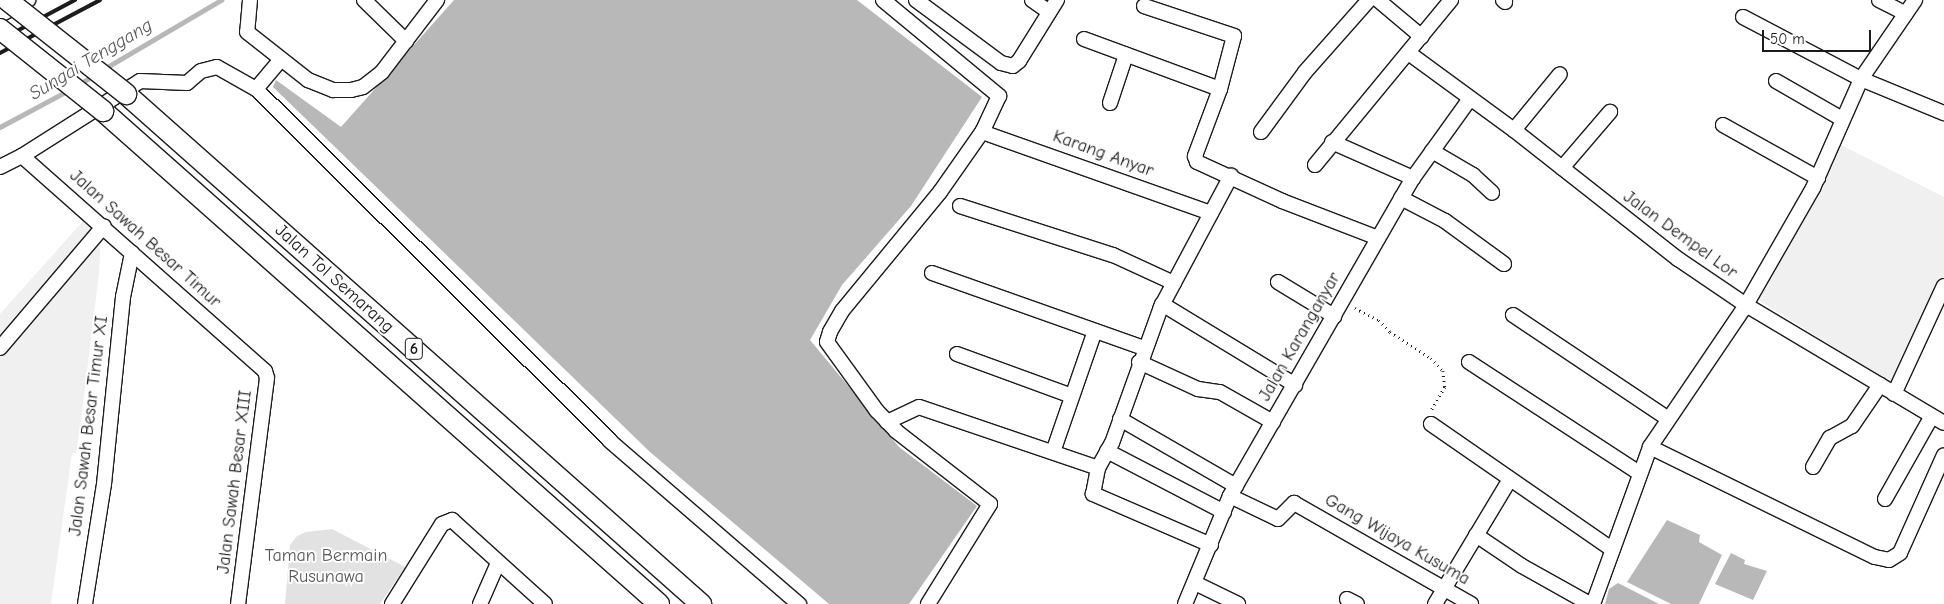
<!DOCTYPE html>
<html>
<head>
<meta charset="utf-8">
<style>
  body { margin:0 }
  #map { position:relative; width:1944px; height:604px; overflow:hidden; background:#fff; font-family:"Comic Neue",sans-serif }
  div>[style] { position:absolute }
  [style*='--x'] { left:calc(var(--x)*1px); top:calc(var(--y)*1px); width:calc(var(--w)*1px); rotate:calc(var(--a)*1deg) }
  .built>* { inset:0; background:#f0f0f0 }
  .green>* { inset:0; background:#e2e2e2 }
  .water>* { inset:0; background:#b8b8b8 }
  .stream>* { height:4.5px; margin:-2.25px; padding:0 2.25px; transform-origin:2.25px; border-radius:2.25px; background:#b8b8b8 }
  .path>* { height:2.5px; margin-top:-1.25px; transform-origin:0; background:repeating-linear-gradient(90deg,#1c1c1c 0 1px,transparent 0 5px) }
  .roads { filter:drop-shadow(1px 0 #1c1c1c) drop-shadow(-1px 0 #1c1c1c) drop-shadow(0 1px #1c1c1c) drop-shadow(0 -1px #1c1c1c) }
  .minor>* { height:14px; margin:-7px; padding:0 7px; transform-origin:7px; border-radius:7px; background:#fff }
  .highway>* { height:20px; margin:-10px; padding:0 10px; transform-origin:10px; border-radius:10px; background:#fff }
  .rail>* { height:4px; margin:-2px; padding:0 2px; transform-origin:2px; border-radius:2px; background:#1c1c1c }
  .bridges { filter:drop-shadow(1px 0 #1c1c1c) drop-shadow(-1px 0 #1c1c1c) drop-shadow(0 1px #1c1c1c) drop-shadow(0 -1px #1c1c1c) }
  .highway-bridge>* { height:20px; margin:-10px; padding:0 10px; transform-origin:10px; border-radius:10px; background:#fff }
  span { translate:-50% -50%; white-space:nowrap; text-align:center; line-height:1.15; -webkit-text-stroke:4px #fff; paint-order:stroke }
  .shield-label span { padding:1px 4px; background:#fff; border:1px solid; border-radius:4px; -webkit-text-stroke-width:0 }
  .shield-label { font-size:16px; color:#1c1c1c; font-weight:700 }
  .street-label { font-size:18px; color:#1c1c1c }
  .park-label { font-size:18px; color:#575757 }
  .water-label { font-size:19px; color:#5a5a5a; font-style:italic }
  .scale { position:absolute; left:1762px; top:30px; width:109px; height:22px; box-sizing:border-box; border:2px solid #1c1c1c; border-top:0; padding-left:6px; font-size:15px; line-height:18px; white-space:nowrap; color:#1c1c1c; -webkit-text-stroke:4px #fff; paint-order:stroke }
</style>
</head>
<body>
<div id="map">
  <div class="built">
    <div style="clip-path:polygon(1841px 145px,1944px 197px,1944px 276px,1893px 384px,1755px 298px)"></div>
    <div style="clip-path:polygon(84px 220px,101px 235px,99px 273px,81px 421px,76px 453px,72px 453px,51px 604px,0 604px,0 314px)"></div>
  </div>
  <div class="green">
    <div style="clip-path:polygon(332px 529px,405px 567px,380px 604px,285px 604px,290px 545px,297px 536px,306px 532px)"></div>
  </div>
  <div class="water">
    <div style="clip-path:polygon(454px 0,857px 0,982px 97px,911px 206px,842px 285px,810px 340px,899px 447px,977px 506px,909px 604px,829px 604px,650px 452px,273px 87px,276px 80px,341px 127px)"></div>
    <div style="clip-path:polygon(1667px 520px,1700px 535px,1699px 542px,1722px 555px,1699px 604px,1671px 604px,1627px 582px)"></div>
    <div style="clip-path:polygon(1731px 553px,1745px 560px,1744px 564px,1767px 571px,1753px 600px,1715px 584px)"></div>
    <div style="clip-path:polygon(1618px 583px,1659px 604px,1605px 604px,1609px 589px)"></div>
  </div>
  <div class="stream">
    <div style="--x:104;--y:69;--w:136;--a:-30.5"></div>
    <div style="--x:78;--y:85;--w:17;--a:-31"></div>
    <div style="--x:0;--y:127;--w:78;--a:-28.2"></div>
  </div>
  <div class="path">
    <div style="--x:1355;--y:308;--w:27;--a:27"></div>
    <div style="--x:1379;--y:320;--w:16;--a:47"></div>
    <div style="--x:1390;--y:332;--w:49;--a:32.4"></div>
    <div style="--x:1431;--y:358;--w:18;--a:47"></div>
    <div style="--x:1443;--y:371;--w:16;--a:83"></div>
    <div style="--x:1445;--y:387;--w:28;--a:120"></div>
  </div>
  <div class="roads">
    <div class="minor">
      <div style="--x:250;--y:0;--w:32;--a:95"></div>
      <div style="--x:247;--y:32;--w:78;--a:38.2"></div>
      <div style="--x:308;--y:80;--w:27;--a:22"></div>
      <div style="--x:333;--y:90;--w:18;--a:0"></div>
      <div style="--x:351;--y:90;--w:12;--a:-14"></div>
      <div style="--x:363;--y:87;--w:24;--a:-38"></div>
      <div style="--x:382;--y:72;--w:91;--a:-52.6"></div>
      <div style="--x:364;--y:0;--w:59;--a:44.3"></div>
      <div style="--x:883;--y:0;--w:151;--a:39.6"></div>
      <div style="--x:999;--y:96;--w:40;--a:115"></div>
      <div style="--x:982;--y:132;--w:73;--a:125"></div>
      <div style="--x:940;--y:192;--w:154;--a:129.5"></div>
      <div style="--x:842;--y:311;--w:24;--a:120"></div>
      <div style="--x:830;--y:332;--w:10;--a:107"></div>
      <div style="--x:827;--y:342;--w:85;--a:54.1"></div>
      <div style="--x:877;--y:411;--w:28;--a:46"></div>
      <div style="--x:896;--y:431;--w:119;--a:37.8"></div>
      <div style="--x:990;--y:504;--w:118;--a:121.8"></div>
      <div style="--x:916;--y:0;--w:106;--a:36.5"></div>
      <div style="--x:1001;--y:63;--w:12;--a:14"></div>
      <div style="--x:1013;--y:66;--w:8;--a:-40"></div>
      <div style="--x:1019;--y:61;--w:72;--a:-58.1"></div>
      <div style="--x:1032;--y:0;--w:21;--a:35"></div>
      <div style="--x:1378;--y:0;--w:57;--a:40.1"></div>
      <div style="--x:1503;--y:0;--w:3;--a:45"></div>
      <div style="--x:1879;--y:0;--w:30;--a:27"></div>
      <div style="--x:1144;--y:6;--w:95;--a:18.4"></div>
      <div style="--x:1234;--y:36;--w:55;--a:104.8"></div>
      <div style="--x:1220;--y:89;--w:72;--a:110.5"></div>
      <div style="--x:1195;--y:156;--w:6;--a:72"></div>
      <div style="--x:1197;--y:162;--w:94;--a:24.6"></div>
      <div style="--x:1282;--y:201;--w:103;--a:21.1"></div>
      <div style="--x:0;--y:15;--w:32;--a:-28"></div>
      <div style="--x:1743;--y:17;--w:133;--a:27.7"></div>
      <div style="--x:1861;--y:79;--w:90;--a:22.3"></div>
      <div style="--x:1084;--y:39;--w:145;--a:20.2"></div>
      <div style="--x:1410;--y:54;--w:129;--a:36.2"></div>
      <div style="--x:1514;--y:130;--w:209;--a:38.2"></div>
      <div style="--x:1678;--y:259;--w:82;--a:34.1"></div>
      <div style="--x:1746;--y:305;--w:230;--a:30.8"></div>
      <div style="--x:1776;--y:81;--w:76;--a:29.9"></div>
      <div style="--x:256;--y:89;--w:499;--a:44.8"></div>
      <div style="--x:610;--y:441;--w:250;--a:40.8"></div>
      <div style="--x:1110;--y:103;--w:51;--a:-71.6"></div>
      <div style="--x:1723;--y:125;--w:109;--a:29.2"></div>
      <div style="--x:1514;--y:130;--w:72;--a:-50.6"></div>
      <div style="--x:982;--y:132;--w:243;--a:19.5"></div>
      <div style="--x:1261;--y:132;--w:74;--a:-53.7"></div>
      <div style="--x:1305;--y:72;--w:96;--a:-48.4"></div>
      <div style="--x:1332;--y:142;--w:89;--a:24"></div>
      <div style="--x:1432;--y:151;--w:48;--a:30.3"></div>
      <div style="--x:1473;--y:175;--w:26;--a:43"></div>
      <div style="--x:22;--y:156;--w:140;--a:-32.4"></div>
      <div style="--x:140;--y:81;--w:47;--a:2.4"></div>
      <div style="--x:187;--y:83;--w:18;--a:-41"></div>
      <div style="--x:201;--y:71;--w:16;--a:-14"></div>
      <div style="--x:217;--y:67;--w:45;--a:29.4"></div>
      <div style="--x:256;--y:89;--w:38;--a:-50"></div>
      <div style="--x:1315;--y:165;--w:214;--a:-50.5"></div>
      <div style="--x:0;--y:167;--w:25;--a:-27"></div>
      <div style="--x:22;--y:156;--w:324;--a:41.5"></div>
      <div style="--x:265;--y:371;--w:7;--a:74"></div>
      <div style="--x:267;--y:378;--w:228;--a:97.3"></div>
      <div style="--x:1562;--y:168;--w:74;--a:-49.4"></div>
      <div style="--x:1401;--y:198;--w:50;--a:27.6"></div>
      <div style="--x:1445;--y:221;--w:73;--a:36.1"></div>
      <div style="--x:960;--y:206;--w:161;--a:17.8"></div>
      <div style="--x:1113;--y:255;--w:67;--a:24.7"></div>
      <div style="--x:932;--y:273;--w:225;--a:19.5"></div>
      <div style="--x:1278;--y:282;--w:66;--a:31.3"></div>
      <div style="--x:1162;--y:304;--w:156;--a:31.3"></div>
      <div style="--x:1513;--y:315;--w:185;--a:33.8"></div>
      <div style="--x:0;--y:348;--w:160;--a:-49.6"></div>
      <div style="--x:957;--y:354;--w:122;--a:20.1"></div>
      <div style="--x:1139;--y:362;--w:65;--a:24.6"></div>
      <div style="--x:1198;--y:389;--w:22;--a:8"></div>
      <div style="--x:1220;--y:392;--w:61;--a:29.5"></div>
      <div style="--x:1469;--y:362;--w:202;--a:33.1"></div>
      <div style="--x:1894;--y:394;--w:119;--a:-65.2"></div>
      <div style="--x:1120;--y:419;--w:134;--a:30"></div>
      <div style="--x:887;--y:422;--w:35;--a:-25"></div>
      <div style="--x:919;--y:407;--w:189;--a:18.8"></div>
      <div style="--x:1431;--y:424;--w:221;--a:34.7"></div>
      <div style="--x:1650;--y:447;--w:250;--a:26.1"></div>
      <div style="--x:1875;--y:557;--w:14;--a:12"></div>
      <div style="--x:1889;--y:560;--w:13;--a:-32"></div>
      <div style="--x:1900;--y:553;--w:107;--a:-65.8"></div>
      <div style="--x:1107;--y:451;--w:132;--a:27.5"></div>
      <div style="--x:1053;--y:452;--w:128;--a:-70.9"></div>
      <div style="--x:1813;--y:467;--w:34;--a:-60"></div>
      <div style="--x:1830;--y:438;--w:25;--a:-29"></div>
      <div style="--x:1852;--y:426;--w:50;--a:-55.7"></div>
      <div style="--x:1230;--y:496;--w:53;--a:25.6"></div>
      <div style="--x:1278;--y:519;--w:23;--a:-45"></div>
      <div style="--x:1294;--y:503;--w:204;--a:29.7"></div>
      <div style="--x:1885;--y:499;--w:95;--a:-60.5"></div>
      <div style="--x:1476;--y:535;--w:55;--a:34"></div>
      <div style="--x:1522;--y:566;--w:78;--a:29.2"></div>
      <div style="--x:1211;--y:545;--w:129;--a:-156.6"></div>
      <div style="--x:1093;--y:494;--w:26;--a:-79"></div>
      <div style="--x:1098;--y:468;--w:29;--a:-61"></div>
      <div style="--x:1112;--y:443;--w:145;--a:-70.2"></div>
      <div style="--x:1161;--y:307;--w:149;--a:-61.9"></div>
      <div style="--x:1195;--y:583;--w:48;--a:26"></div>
      <div style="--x:1347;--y:599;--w:11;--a:27"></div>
      <div style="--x:85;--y:604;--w:121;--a:-81"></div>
      <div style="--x:104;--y:484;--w:188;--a:-84.2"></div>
      <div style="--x:123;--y:297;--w:45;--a:-78.4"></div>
      <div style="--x:392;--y:604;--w:94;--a:-58"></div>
      <div style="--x:442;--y:524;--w:11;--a:-22"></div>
      <div style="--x:452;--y:520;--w:125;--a:42.1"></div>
      <div style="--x:480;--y:604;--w:45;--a:-66.3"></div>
      <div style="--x:1185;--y:604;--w:117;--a:-67.4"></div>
      <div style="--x:1230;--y:496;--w:367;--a:-60.1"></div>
      <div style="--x:1413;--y:178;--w:96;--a:-54.3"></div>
      <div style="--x:1435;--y:604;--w:144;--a:-59"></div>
      <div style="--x:1593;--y:604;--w:167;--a:-70"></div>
      <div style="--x:1650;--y:447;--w:171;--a:-55.9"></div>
      <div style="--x:1746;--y:305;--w:135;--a:-60.2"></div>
      <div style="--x:1813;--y:188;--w:119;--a:-66.2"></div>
      <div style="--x:1861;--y:79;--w:96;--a:-55.6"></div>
    </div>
    <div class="highway">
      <div style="--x:126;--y:94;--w:769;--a:41.57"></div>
      <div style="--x:103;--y:111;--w:743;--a:41.56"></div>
    </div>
  </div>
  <div class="rail">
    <div style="--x:0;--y:40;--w:85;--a:-28.1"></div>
    <div style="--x:0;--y:53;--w:113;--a:-27.9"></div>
  </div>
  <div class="bridges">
    <div class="highway-bridge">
      <div style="--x:7;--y:0;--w:152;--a:38.3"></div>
      <div style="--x:0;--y:29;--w:132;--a:38.5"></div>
    </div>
  </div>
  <div class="shield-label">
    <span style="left:414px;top:349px">6</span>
  </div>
  <div class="street-label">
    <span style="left:1103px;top:154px;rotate:20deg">Karang Anyar</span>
    <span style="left:1680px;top:235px;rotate:36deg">Jalan Dempel Lor</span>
    <span style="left:145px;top:239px;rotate:42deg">Jalan Sawah Besar Timur</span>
    <span style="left:334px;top:279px;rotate:42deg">Jalan Tol Semarang</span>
    <span style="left:1300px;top:337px;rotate:-60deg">Jalan Karanganyar</span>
    <span style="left:89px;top:426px;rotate:-83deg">Jalan Sawah Besar Timur XI</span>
    <span style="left:235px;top:482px;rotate:-83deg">Jalan Sawah Besar XIII</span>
    <span style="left:1397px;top:540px;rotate:30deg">Gang Wijaya Kusuma</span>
  </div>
  <div class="park-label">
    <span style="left:326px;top:567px">Taman Bermain<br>Rusunawa</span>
  </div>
  <div class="water-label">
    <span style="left:91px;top:60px;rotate:-31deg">Sungai Tenggang</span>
  </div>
  <div class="scale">50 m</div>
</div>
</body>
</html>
